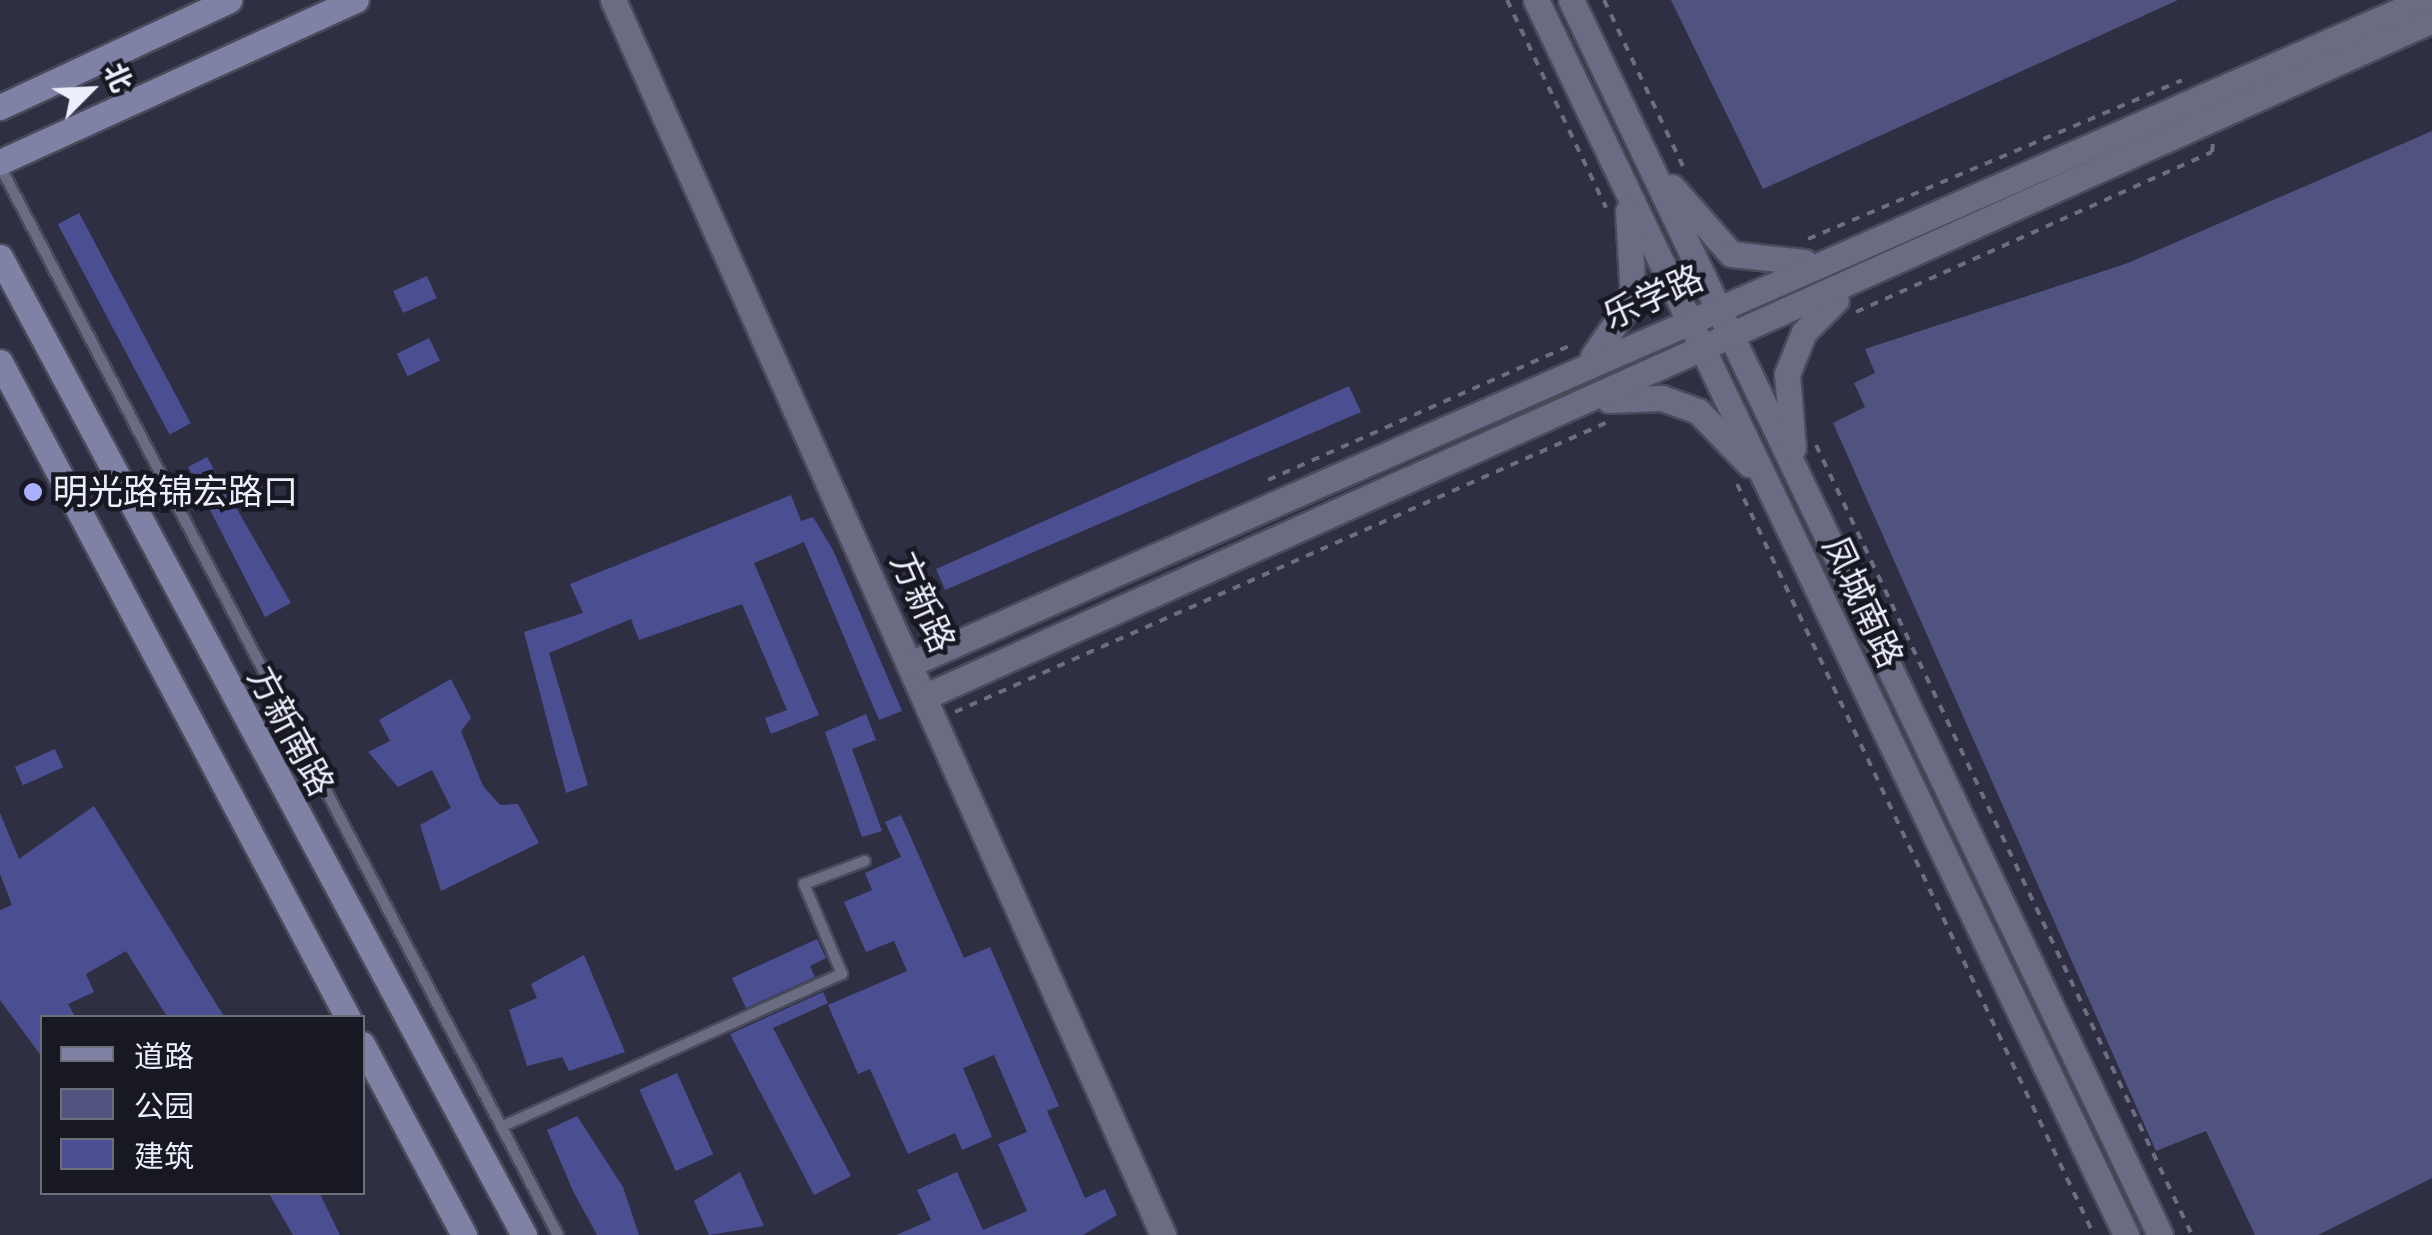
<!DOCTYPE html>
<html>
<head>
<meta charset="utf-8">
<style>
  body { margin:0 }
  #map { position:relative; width:2432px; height:1235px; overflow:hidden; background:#2e2f43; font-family:Helvetica,"Noto Sans SC",sans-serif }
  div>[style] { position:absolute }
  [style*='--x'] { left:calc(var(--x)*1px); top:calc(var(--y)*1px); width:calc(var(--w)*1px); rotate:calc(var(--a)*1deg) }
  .green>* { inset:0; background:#50537f }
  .building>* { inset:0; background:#4c4e92; transform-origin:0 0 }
  .path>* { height:4px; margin-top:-2px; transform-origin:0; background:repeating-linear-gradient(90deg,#6d6e80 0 8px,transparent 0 16px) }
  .roads { filter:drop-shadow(2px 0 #494b5b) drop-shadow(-2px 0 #494b5b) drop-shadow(0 2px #494b5b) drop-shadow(0 -2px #494b5b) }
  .service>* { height:10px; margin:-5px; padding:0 5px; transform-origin:5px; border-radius:5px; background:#696c82 }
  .tertiary>* { height:25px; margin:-12.5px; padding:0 12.5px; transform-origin:12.5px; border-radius:12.5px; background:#696c82 }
  .secondary>* { height:25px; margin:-12.5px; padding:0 12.5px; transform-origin:12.5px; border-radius:12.5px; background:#7f82a5 }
  .dots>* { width:28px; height:28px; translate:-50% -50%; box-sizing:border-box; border:5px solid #171821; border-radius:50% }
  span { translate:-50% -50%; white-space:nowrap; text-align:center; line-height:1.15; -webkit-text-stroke:9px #171821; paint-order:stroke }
  .street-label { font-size:35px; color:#eceefb }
  .poi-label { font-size:35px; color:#eceefb }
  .left { translate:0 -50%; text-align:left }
  .legend { position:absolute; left:40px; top:1015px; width:325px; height:180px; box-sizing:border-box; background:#171821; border:2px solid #6c6e78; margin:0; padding:12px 18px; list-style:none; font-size:30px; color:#eceefb }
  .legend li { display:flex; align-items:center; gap:20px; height:50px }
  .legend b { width:50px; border:2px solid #6c6e78 }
  .north { position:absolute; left:40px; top:40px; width:100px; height:100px; -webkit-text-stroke:8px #171821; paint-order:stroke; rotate:66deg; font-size:28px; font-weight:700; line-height:40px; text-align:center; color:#eceefb }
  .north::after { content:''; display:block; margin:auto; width:35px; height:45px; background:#eceefb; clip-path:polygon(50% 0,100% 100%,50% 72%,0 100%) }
</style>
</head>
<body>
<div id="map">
  <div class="green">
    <div style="clip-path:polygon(1671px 0,2178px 0,1763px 189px)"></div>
    <div style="clip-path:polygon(2432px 131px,2432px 1178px,2318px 1235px,2255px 1235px,2206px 1131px,2156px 1151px,1833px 423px,1865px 407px,1854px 383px,1875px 373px,1865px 349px,2128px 263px)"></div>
  </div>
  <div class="building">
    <div style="left:79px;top:213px;width:238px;height:24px;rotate:62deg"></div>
    <div style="left:427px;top:276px;width:24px;height:37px;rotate:66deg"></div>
    <div style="left:429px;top:338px;width:25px;height:36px;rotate:64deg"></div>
    <div style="clip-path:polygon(1349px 386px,1361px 412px,945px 590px,936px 569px)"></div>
    <div style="clip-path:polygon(207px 457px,291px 603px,265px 617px,188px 467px)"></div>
    <div style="clip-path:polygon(791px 495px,801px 521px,813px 517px,833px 550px,902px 711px,879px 720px,804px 542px,754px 563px,819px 715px,771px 734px,765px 718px,787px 710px,742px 604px,639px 640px,631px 619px,549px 653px,588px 785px,566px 793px,524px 632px,583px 613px,570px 584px)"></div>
    <div style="clip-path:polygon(451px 679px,471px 718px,461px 731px,483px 786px,500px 805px,518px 804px,539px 843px,441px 891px,420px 825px,451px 808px,432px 770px,398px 787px,368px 752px,390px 741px,379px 720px)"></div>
    <div style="clip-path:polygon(866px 714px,876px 740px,852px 749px,882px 831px,862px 837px,825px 732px)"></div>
    <div style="left:55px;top:749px;width:20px;height:44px;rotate:66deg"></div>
    <div style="clip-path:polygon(94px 806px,225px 1018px,168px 1018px,126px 951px,86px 974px,94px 992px,68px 1004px,76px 1018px,42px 1018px,42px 1057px,0 1000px,0 910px,12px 905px,0 874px,0 813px,19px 859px)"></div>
    <div style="clip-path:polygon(901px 815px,964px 958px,990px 947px,1059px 1106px,1047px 1111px,1085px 1198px,1105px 1189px,1117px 1215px,1083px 1235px,896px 1235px,931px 1220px,917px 1190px,957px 1172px,983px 1230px,1027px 1211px,998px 1144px,1027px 1132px,994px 1055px,963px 1068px,992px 1137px,962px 1150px,955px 1133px,908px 1154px,870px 1069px,858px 1074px,828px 1005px,907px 971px,894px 941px,866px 952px,844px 902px,872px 890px,865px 873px,901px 857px,885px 822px)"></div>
    <div style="clip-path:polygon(817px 939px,826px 958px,810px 966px,815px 977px,746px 1008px,732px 978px)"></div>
    <div style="clip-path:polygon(584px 955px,625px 1052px,569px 1071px,562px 1057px,527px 1066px,509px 1010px,537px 998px,531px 984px)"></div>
    <div style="clip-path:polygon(823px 992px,828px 1003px,773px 1028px,851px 1176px,814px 1195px,730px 1034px)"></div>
    <div style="left:677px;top:1073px;width:89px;height:41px;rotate:66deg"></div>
    <div style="clip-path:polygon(577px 1116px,623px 1187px,639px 1235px,597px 1235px,573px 1191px,547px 1130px)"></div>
    <div style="clip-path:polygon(740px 1172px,764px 1226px,709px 1235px,694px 1201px)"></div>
    <div style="clip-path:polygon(268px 1192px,319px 1192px,340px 1235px,293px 1235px)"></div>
  </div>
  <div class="path">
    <div style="--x:1507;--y:0;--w:230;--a:64.5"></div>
    <div style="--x:1604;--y:0;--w:184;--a:64.6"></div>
    <div style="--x:1808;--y:239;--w:406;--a:-23"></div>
    <div style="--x:1856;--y:312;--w:390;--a:-24.2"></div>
    <div style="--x:2212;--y:152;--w:10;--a:-84"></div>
    <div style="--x:1816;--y:445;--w:875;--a:64.55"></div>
    <div style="--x:1268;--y:480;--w:335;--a:-24"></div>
    <div style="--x:1737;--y:484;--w:832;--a:64.58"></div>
    <div style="--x:955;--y:712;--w:714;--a:-23.95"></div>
  </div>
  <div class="roads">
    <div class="service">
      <div style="--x:0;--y:166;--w:1206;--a:62.44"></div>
      <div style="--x:501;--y:1127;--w:374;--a:-24.2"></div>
      <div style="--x:842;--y:974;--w:98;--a:-112.9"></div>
      <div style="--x:804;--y:884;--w:65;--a:-20.7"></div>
    </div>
    <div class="tertiary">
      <div style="--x:613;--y:0;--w:1352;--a:65.99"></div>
      <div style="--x:1536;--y:0;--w:1369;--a:64.46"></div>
      <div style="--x:1571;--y:0;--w:1368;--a:64.5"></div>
      <div style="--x:1672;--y:187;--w:89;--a:48.6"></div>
      <div style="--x:1731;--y:254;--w:74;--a:6.2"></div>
      <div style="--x:1593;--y:356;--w:70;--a:-55.4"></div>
      <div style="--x:1633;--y:298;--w:87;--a:-93.3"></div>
      <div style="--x:1609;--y:400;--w:53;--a:-2.2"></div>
      <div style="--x:1662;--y:398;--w:38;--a:20"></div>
      <div style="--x:1698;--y:411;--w:74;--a:46.1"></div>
      <div style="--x:1793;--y:448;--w:74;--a:-94.6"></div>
      <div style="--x:1787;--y:374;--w:45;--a:-68"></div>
      <div style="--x:1804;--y:332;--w:45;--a:-45"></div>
      <div style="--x:912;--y:663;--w:1651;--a:-23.68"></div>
      <div style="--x:926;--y:696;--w:1651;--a:-24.17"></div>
    </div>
    <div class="secondary">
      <div style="--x:0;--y:107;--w:253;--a:-25"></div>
      <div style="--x:0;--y:162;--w:391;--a:-24.5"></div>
      <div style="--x:0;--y:257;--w:1110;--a:61.82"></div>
      <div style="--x:0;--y:362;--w:743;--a:62.05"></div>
      <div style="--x:362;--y:1044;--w:217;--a:61.9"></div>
    </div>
  </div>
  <div class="dots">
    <div style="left:33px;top:492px;background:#aab0fb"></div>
  </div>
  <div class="street-label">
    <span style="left:1653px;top:297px;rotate:-24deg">乐学路</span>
    <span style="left:923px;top:602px;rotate:66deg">方新路</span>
    <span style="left:1863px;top:602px;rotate:65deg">凤城南路</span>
    <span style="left:291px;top:731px;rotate:62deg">方新南路</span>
  </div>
  <div class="poi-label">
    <span class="left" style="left:53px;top:492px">明光路锦宏路口</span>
  </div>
  <ul class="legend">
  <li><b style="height:12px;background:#7f82a5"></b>道路</li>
  <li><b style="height:28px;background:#50537f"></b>公园</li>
  <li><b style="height:28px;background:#4c4e92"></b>建筑</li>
  </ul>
  <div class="north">北</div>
</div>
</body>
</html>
